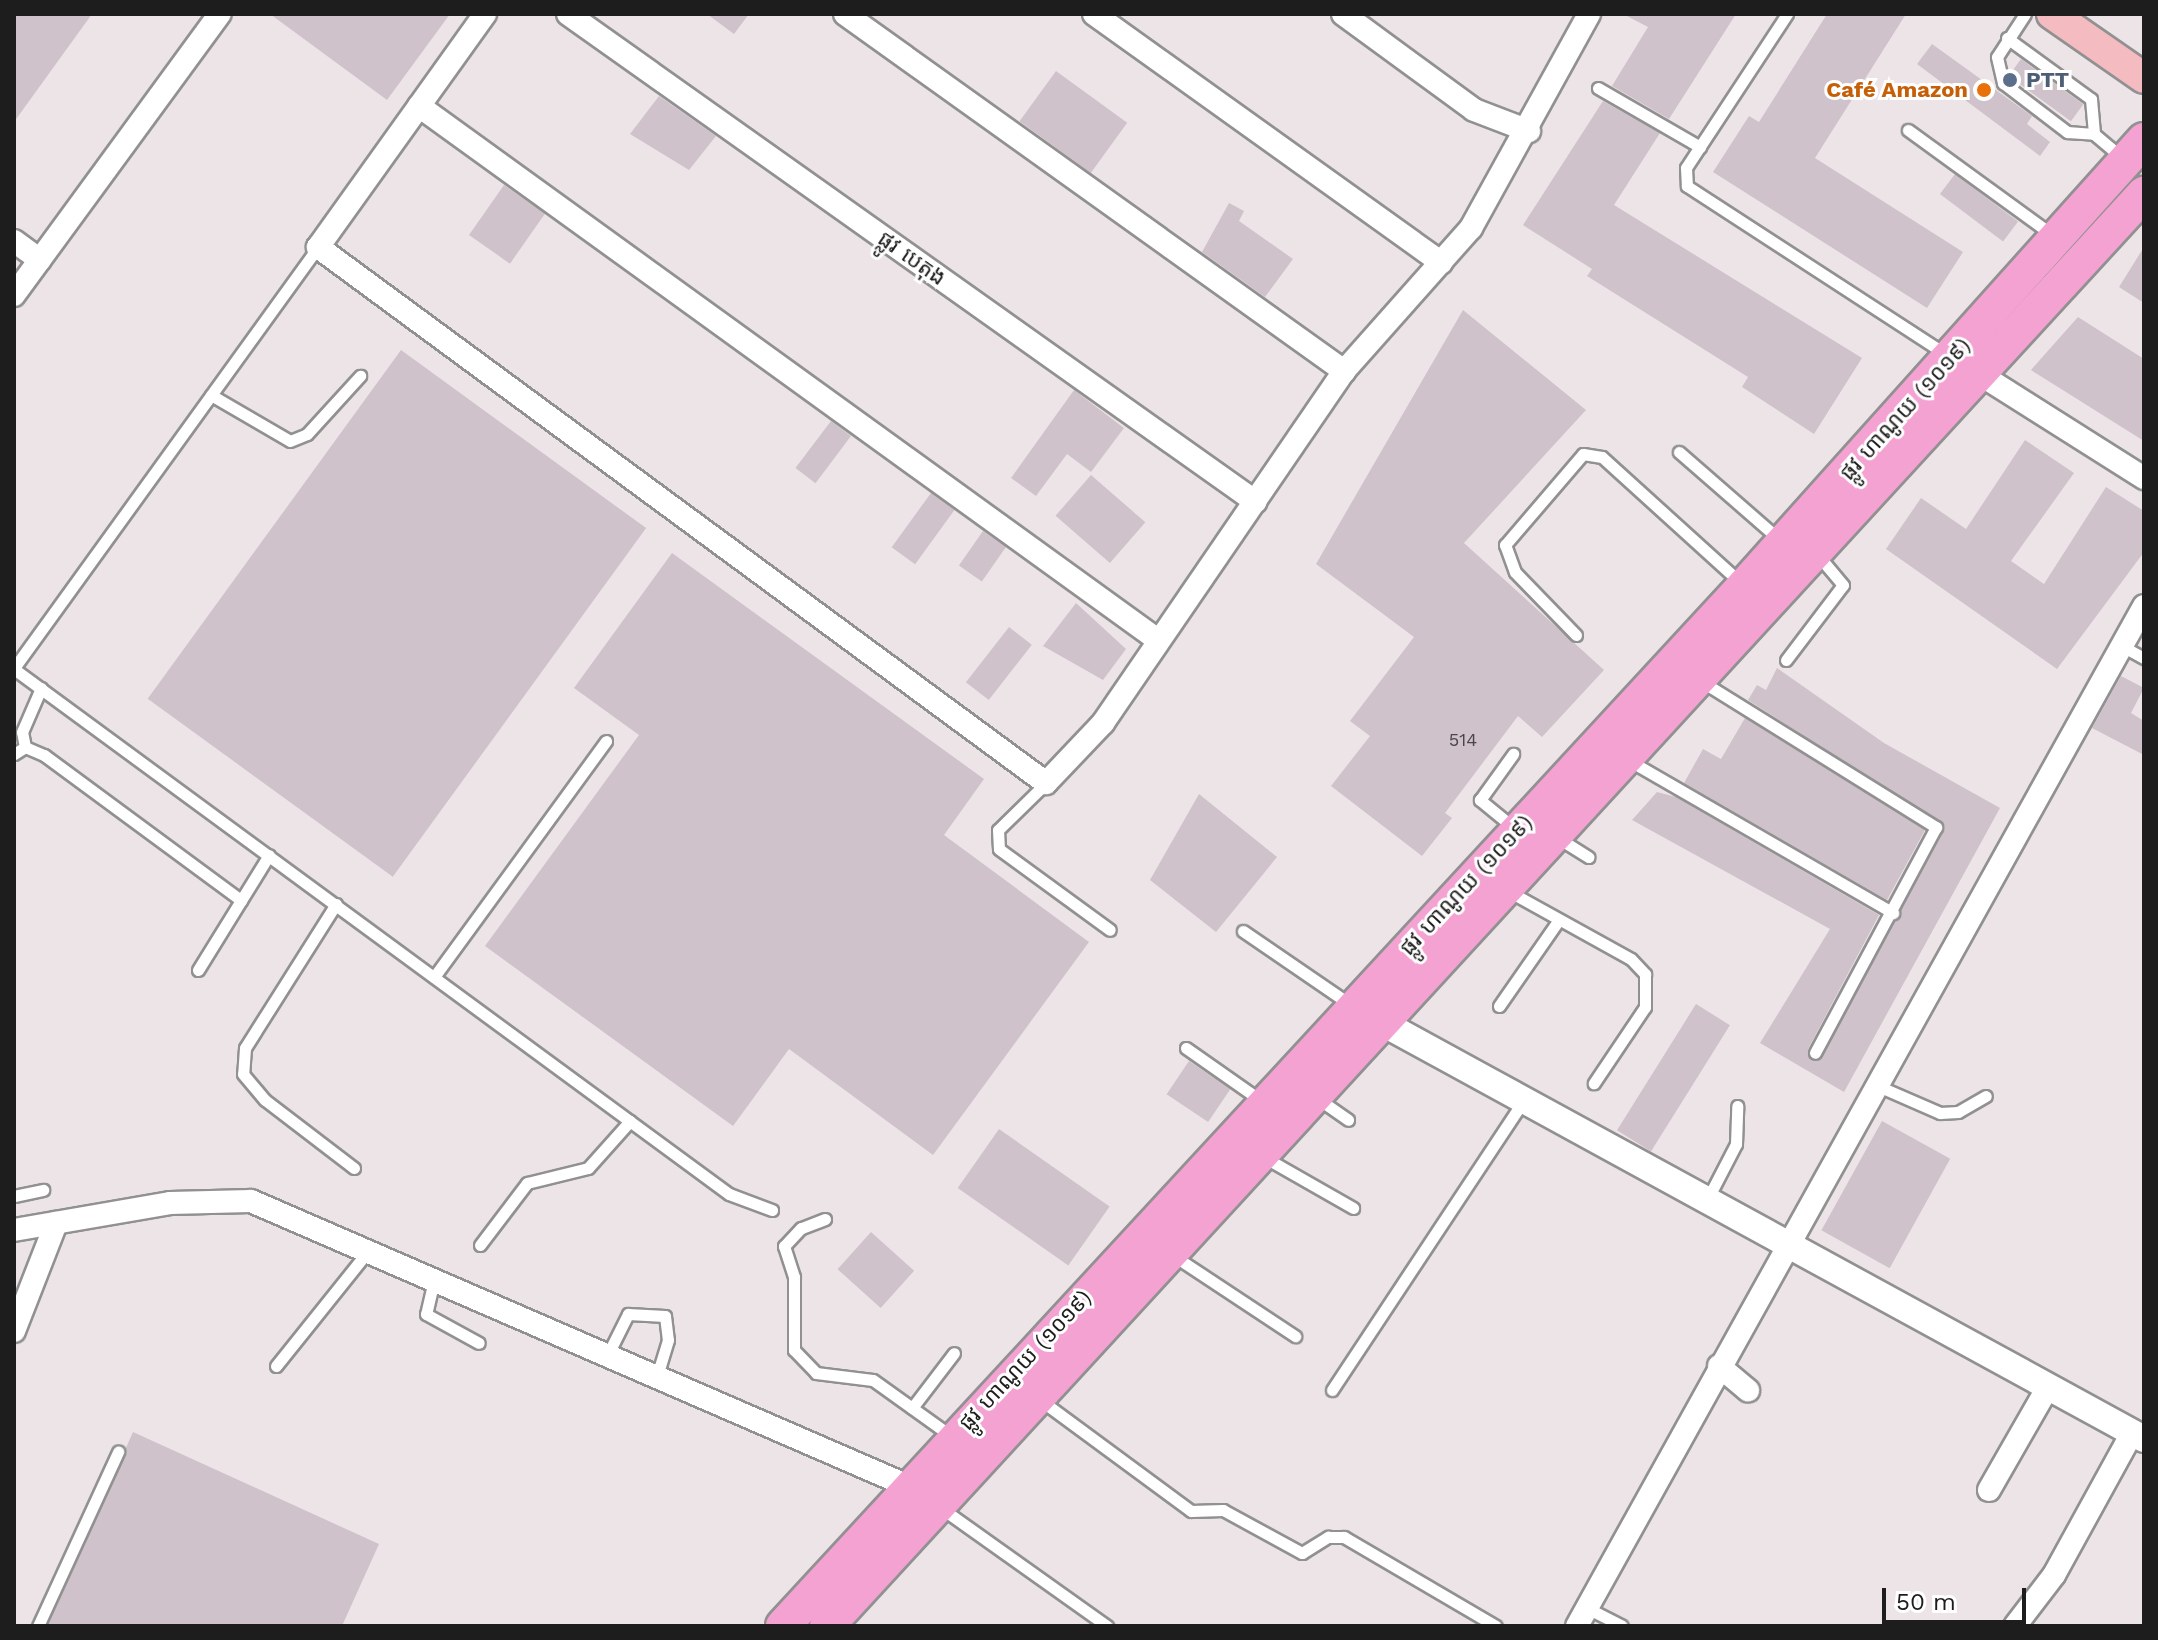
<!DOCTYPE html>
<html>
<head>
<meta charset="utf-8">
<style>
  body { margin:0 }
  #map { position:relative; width:2158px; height:1640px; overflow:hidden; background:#ede4e8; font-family:"Work Sans","Noto Sans Khmer",sans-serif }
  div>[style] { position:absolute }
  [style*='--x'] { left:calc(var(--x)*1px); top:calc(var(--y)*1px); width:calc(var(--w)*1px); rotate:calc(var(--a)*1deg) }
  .building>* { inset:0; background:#cfc2cb; transform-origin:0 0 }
  .roads { filter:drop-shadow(2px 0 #919191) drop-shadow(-2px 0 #919191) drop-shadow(0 2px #919191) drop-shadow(0 -2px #919191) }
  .service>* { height:11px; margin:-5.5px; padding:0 5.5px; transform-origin:5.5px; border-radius:5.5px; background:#fff }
  .minor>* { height:22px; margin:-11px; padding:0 11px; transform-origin:11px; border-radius:11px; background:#fff }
  .tertiary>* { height:26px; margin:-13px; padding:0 13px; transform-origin:13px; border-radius:13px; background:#fff }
  .secondary>* { height:30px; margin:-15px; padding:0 15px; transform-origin:15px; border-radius:15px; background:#f4bbc0 }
  .primary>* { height:34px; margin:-17px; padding:0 17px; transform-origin:17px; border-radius:17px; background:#f4a2d1 }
  .dots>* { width:22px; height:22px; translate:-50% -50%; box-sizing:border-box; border:4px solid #fff; border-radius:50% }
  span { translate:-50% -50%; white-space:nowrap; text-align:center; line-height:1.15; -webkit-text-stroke:6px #fff; paint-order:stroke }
  .number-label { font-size:18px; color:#4a4648 }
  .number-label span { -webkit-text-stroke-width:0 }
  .service-label { font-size:22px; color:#4e5e75; font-weight:700 }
  .left { translate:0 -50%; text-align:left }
  .food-label { font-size:22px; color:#c56008; font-weight:700 }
  .right { translate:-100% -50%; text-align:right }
  .street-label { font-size:22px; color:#1d1d1d }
  .frame { position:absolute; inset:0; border:16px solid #1d1d1d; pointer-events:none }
  .scale { position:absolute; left:1882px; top:1588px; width:144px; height:36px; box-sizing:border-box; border:4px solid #1d1d1d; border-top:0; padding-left:10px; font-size:24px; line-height:28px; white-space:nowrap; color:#1d1d1d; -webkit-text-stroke:6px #fff; paint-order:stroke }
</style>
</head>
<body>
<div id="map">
  <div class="building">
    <div style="clip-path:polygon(14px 14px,92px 14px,14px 122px)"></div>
    <div style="clip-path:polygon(270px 14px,450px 14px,387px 100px)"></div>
    <div style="clip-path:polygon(707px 14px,749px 14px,734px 34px)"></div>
    <div style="clip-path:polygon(1623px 14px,1736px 14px,1669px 119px,1612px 86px,1648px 27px)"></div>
    <div style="clip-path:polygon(1827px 14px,1906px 14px,1815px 158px,1963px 252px,1927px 308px,1713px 172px,1749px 116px,1759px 122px)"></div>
    <div style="clip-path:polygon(1932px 44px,2032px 116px,2027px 124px,2050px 142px,2040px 156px,1917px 64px)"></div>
    <div style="left:2021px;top:59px;width:77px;height:21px;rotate:36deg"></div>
    <div style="left:1056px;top:71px;width:88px;height:62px;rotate:36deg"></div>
    <div style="clip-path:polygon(659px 96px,716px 136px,689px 170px,630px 134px)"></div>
    <div style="clip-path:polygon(1603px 101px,1660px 133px,1614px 205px,1862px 358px,1814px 434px,1742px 387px,1748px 377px,1587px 276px,1592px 269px,1523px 225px)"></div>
    <div style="left:1955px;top:174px;width:79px;height:25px;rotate:37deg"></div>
    <div style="left:504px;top:185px;width:50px;height:61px;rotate:35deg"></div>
    <div style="clip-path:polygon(1229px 203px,1244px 211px,1239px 221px,1293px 259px,1265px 297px,1202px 252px)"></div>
    <div style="clip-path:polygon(2144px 247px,2144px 303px,2119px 287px)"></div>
    <div style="clip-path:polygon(1463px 310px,1586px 410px,1464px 543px,1604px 670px,1542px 737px,1518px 716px,1445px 813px,1452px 818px,1422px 856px,1331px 786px,1370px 736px,1350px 721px,1414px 637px,1316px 564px)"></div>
    <div style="clip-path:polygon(2078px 317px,2144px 359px,2144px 441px,2031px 370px)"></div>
    <div style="left:401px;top:350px;width:303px;height:431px;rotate:36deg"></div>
    <div style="clip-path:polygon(1074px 390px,1124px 428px,1091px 472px,1067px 454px,1036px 496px,1011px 478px)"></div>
    <div style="left:831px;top:421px;width:25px;height:59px;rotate:37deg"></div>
    <div style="clip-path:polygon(2025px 440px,2074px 473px,2011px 561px,2044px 584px,2106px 487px,2144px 511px,2144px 552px,2057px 669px,1886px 549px,1921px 498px,1966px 529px)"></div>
    <div style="left:1091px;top:475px;width:72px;height:54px;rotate:41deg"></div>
    <div style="left:931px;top:493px;width:29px;height:67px;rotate:36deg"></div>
    <div style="left:983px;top:531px;width:28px;height:42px;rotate:35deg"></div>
    <div style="clip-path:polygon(672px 553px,984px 779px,944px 835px,1089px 942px,933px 1155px,789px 1049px,733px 1126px,485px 946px,639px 735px,574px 688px)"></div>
    <div style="clip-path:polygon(1076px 603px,1126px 649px,1103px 680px,1043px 646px)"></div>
    <div style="left:1009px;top:627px;width:29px;height:70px;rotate:38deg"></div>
    <div style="clip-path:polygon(1777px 668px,1884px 743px,2000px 808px,1844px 1092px,1760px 1043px,1830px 929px,1632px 820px,1657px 792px,1676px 797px,1879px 915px,1808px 1049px,1810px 1060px,1820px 1060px,1944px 826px,1748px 700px,1757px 685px,1766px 690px)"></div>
    <div style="clip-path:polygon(2121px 676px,2144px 688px,2131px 713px,2144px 721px,2144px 755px,2092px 728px)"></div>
    <div style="clip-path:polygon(1745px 718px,1925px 830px,1887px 900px,1684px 783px,1703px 749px,1721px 759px)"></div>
    <div style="clip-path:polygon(1199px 794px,1277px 857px,1216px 932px,1150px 880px)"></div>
    <div style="left:1696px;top:1004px;width:40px;height:149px;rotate:32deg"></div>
    <div style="left:1189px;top:1061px;width:50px;height:40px;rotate:34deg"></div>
    <div style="left:1882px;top:1121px;width:78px;height:125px;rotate:29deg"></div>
    <div style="left:999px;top:1129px;width:135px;height:72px;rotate:35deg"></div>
    <div style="left:871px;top:1232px;width:58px;height:50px;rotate:42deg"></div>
    <div style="clip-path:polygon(133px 1432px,379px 1544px,342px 1626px,47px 1626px)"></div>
  </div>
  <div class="roads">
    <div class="service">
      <div style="--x:1787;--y:14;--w:184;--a:123.3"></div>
      <div style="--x:1686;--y:168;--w:18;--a:87"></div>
      <div style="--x:1687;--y:186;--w:309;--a:33"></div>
      <div style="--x:2025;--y:14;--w:51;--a:123.1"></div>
      <div style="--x:1997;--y:57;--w:27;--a:77"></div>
      <div style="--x:2003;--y:83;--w:81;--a:37.4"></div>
      <div style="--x:2067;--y:132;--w:27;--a:4"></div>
      <div style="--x:2094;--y:134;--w:38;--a:40"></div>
      <div style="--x:2007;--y:38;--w:104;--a:36"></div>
      <div style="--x:2091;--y:99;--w:35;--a:85"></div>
      <div style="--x:1598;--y:88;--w:118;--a:30"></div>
      <div style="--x:1908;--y:130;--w:180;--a:36"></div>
      <div style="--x:211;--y:395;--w:91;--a:30.2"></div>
      <div style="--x:290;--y:441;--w:18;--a:-22"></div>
      <div style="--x:307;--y:434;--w:79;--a:-47.6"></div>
      <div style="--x:1679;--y:452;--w:134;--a:41.1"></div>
      <div style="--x:1576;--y:635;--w:88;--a:-134.1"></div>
      <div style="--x:1515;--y:572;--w:29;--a:-110"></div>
      <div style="--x:1505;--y:545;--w:120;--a:-49.4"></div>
      <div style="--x:1583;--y:454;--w:19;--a:9"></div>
      <div style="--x:1602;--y:457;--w:190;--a:42.2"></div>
      <div style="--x:2122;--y:646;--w:25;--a:29"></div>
      <div style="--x:1786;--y:660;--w:94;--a:-52.8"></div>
      <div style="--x:1843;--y:585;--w:40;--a:-130"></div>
      <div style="--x:14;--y:668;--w:519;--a:-54.17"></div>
      <div style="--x:14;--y:669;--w:887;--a:36.29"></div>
      <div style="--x:729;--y:1194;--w:46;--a:20.4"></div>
      <div style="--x:1701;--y:681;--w:277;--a:31.9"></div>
      <div style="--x:1936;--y:827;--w:256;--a:118.2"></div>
      <div style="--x:25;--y:747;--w:15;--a:-101"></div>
      <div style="--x:22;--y:732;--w:48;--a:-66.6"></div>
      <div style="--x:14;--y:754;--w:13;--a:-32"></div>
      <div style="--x:25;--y:747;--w:21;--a:23"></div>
      <div style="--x:44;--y:755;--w:245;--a:36.4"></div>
      <div style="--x:1630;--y:761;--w:304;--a:30"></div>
      <div style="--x:1046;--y:783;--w:67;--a:135.6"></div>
      <div style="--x:998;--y:830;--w:19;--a:87"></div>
      <div style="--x:999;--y:849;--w:137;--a:36.1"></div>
      <div style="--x:1513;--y:827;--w:43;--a:-140.7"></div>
      <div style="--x:1480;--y:800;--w:57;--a:-54.3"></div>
      <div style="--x:1558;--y:838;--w:36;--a:32"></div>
      <div style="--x:1510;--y:892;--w:138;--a:29"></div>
      <div style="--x:1631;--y:959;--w:21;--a:47"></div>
      <div style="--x:1645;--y:974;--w:33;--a:90"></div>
      <div style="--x:1645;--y:1007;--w:92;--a:123.9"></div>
      <div style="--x:336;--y:904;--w:170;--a:122.3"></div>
      <div style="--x:245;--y:1048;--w:26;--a:94"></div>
      <div style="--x:243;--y:1074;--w:34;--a:50"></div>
      <div style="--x:265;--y:1100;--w:112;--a:37.4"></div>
      <div style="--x:1243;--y:931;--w:131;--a:34.4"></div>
      <div style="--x:198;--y:970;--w:135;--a:-58.3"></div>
      <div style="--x:434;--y:977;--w:292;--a:-53.9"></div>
      <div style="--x:1499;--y:1006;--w:103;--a:-55.2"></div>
      <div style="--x:1186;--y:1048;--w:94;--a:35"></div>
      <div style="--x:1878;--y:1086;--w:68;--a:23.5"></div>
      <div style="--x:1940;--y:1113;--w:18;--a:-3"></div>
      <div style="--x:1958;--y:1112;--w:32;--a:-30"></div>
      <div style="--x:1317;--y:1098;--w:38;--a:35"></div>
      <div style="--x:1262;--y:1156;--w:105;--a:29.7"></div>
      <div style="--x:14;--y:1196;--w:30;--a:-12"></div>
      <div style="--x:1707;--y:1200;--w:63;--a:-62.6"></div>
      <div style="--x:1736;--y:1144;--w:38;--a:-88"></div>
      <div style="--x:825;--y:1219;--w:26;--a:159"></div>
      <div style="--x:801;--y:1228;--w:25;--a:133"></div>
      <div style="--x:784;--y:1246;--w:33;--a:72"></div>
      <div style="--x:794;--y:1277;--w:73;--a:90"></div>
      <div style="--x:794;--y:1350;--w:32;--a:46"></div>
      <div style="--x:816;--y:1373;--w:57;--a:7"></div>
      <div style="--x:873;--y:1380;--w:100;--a:35.6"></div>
      <div style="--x:480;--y:1245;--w:78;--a:-52.8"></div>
      <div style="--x:527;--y:1183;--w:63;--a:-13.8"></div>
      <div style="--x:588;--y:1168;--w:63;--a:-48.2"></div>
      <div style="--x:1171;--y:1254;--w:149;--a:33.5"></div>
      <div style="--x:434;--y:1280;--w:35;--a:103"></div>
      <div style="--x:426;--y:1314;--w:60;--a:28.7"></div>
      <div style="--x:608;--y:1354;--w:45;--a:-63.4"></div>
      <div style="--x:628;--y:1314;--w:37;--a:3"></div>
      <div style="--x:665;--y:1316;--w:24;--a:83"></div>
      <div style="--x:668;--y:1340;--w:37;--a:107"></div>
      <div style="--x:276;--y:1366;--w:147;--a:-51.3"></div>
      <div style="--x:1332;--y:1390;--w:346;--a:-56.5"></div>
      <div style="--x:1039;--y:1399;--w:189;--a:36.4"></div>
      <div style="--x:1191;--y:1511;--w:32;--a:-2"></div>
      <div style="--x:1223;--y:1510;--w:90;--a:28.6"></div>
      <div style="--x:1302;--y:1553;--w:31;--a:-32"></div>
      <div style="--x:1328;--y:1537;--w:16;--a:0"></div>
      <div style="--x:1344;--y:1537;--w:176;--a:30.4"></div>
      <div style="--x:912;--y:1408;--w:69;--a:-52.6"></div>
      <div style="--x:941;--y:1508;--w:204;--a:35.4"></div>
      <div style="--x:1587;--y:1608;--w:39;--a:27"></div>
      <div style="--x:38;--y:1626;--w:192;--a:-65.3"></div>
    </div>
    <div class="minor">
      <div style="--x:485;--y:14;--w:287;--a:125.6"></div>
      <div style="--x:318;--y:247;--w:904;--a:36.36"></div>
      <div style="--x:1046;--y:783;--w:83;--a:-46.5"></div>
      <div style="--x:1103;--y:723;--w:427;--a:-55.6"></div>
      <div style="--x:1344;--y:371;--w:191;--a:-48.4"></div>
      <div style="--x:1471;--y:228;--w:244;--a:-61.1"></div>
      <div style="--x:568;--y:14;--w:843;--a:35.35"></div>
      <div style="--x:845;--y:14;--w:614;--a:35.58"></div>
      <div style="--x:1094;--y:14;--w:427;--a:35.6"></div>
      <div style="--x:1343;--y:14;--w:162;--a:36.2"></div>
      <div style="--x:1474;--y:110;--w:59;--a:20.9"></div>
      <div style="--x:419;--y:106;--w:908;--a:35.86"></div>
      <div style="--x:14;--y:241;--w:32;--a:36"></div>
      <div style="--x:14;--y:295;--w:348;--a:-53.8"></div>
      <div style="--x:1970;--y:368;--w:206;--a:32.3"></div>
      <div style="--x:14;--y:1230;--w:158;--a:-9.8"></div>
      <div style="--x:170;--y:1203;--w:81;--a:-1.4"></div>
      <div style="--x:251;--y:1201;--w:731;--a:23.45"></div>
      <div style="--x:14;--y:1331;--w:116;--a:-68.7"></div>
      <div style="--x:1719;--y:1366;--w:38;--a:40"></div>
      <div style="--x:1989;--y:1490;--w:119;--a:-60.2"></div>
      <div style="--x:1577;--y:1626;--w:1167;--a:-60.93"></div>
      <div style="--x:2015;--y:1626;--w:64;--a:-52.6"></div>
      <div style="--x:2054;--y:1575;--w:162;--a:-61.2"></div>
    </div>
    <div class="tertiary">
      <div style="--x:1368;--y:1015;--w:884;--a:28.65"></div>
    </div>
    <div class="secondary">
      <div style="--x:2052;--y:14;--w:112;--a:34.8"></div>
    </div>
    <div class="primary">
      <div style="--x:783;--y:1626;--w:1416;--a:-47.26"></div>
      <div style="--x:1744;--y:586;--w:599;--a:-48.11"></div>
      <div style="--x:827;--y:1626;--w:1946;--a:-47.4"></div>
    </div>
  </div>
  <div class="dots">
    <div style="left:2010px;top:80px;background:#5c6f8a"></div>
    <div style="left:1984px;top:90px;background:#e8710a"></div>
  </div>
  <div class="number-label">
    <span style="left:1463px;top:740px">514</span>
  </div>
  <div class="service-label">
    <span class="left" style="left:2026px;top:80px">PTT</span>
  </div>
  <div class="food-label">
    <span class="right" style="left:1968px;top:90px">Café Amazon</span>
  </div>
  <div class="street-label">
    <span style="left:912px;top:258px;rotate:35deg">ផ្លូវ បេតុង</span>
    <span style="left:1905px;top:409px;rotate:-48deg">ផ្លូវ ហាណូយ (១០១៩)</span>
    <span style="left:1466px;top:885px;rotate:-47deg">ផ្លូវ ហាណូយ (១០១៩)</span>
    <span style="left:1025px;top:1360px;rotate:-47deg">ផ្លូវ ហាណូយ (១០១៩)</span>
  </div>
  <div class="frame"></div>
  <div class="scale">50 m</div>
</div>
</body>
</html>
